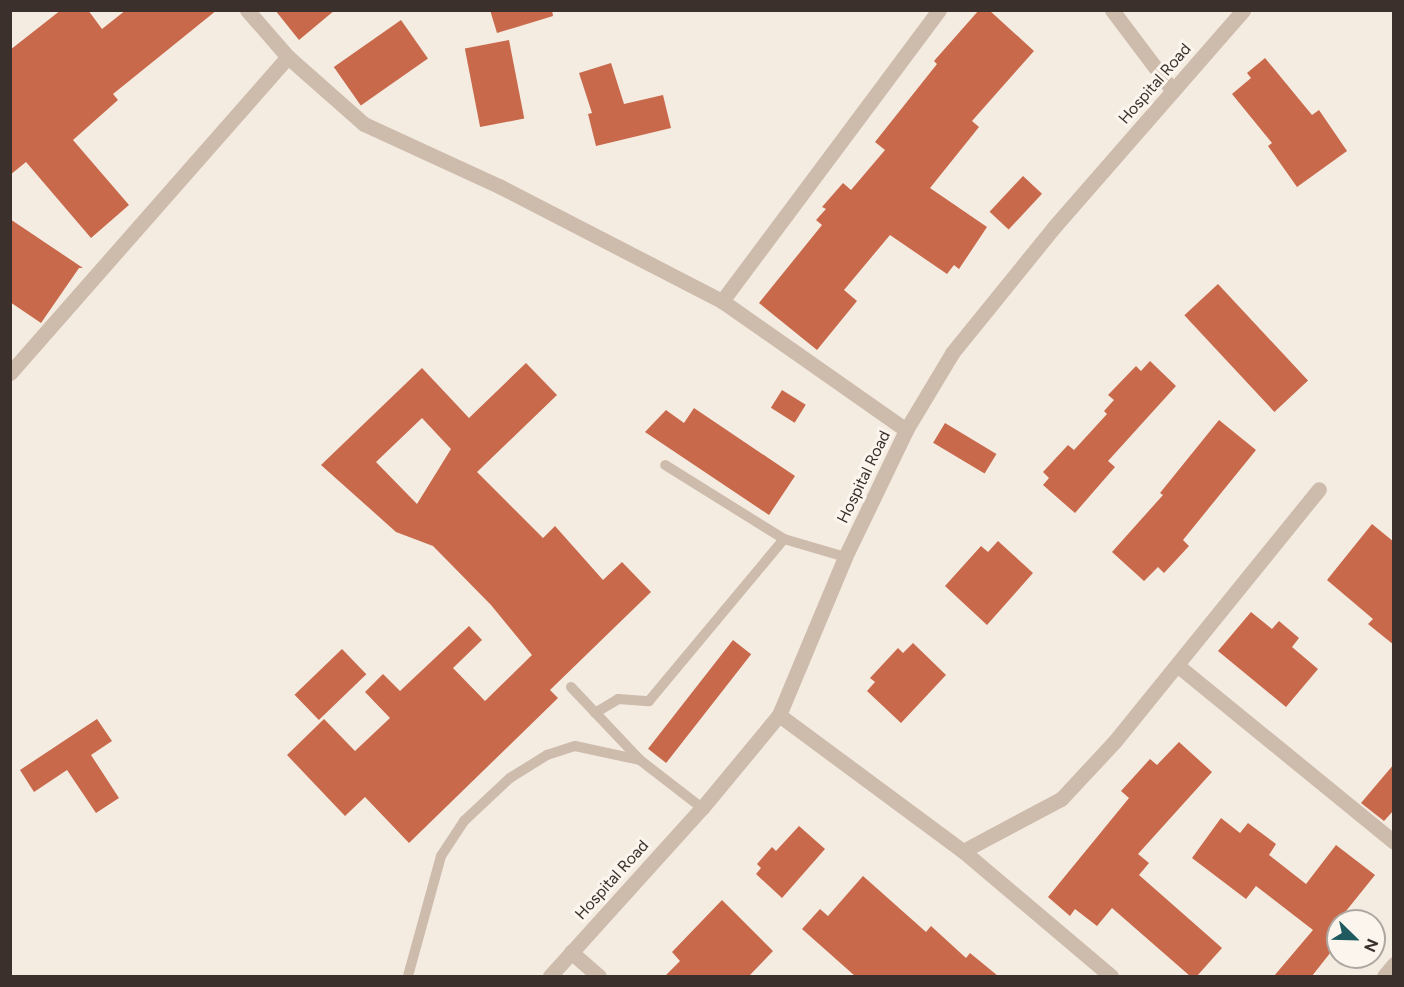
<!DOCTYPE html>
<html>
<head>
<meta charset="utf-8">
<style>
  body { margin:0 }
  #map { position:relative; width:1404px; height:987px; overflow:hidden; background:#f4ebe1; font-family:Figtree,sans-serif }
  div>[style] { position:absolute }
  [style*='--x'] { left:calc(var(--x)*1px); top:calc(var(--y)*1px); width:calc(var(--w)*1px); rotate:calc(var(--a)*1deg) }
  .building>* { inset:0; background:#c8694b; transform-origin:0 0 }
  .service>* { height:10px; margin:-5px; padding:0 5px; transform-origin:5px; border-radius:5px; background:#cdbbac }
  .minor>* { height:15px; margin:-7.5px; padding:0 7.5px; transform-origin:7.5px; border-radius:7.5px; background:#cdbbac }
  span { translate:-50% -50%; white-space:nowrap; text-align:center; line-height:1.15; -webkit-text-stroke:6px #fbf5ee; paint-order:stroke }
  .street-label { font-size:16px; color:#3b302b }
  .frame { position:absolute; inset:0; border:12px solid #3b302b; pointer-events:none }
  .north { position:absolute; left:1326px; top:909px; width:60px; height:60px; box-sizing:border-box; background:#fbf5ee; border:2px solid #aea6a0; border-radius:50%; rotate:113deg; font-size:16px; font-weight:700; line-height:24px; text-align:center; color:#3b302b }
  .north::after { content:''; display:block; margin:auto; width:21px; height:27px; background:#1f5a5e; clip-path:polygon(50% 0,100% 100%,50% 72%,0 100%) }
</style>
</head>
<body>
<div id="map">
  <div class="building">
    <div style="clip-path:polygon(61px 10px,88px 10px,102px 29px,126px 10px,217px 10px,113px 94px,118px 100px,73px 140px,129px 205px,91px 238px,26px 162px,10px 175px,10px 50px)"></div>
    <div style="clip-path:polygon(275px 10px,335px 10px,299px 40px)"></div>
    <div style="clip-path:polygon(490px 10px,552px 10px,553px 16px,497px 33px)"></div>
    <div style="clip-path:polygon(979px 10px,989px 10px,1034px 51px,972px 121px,979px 127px,930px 188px,987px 227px,959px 269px,954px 265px,947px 274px,890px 235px,844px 290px,857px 301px,817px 350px,759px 303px,822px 225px,816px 220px,826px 209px,822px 207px,843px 183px,851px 190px,885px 150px,875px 142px,937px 64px,934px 61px)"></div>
    <div style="left:401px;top:20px;width:47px;height:82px;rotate:55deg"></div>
    <div style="left:509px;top:40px;width:80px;height:45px;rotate:79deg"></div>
    <div style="clip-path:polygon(1265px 58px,1312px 115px,1319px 110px,1347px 151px,1297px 187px,1268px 146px,1272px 143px,1232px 94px,1251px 78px,1247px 73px)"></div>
    <div style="clip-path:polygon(611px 63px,624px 104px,663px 95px,671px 128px,596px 146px,588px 114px,592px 113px,579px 73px)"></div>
    <div style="left:1023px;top:176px;width:26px;height:49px;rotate:43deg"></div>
    <div style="clip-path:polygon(10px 219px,83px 268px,79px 268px,41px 323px,10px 302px)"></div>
    <div style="left:1218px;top:284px;width:132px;height:46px;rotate:47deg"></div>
    <div style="clip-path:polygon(1150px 361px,1176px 386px,1108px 461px,1115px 467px,1075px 513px,1043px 485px,1049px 478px,1043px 472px,1068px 445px,1074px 450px,1107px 414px,1104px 411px,1114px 400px,1108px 395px,1136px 366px,1141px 371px)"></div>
    <div style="clip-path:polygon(evenodd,526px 363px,557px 395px,477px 472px,543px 538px,555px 526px,603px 580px,622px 562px,651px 592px,550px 690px,558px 698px,409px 843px,365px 797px,345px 816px,287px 755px,324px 719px,355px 751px,390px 718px,365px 692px,383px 674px,400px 691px,469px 626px,482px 640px,453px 668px,485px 701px,532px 655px,491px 605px,433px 546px,396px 532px,321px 465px,422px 368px,469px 418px,526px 363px,422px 418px,451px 449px,417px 504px,376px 462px,422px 418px)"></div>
    <div style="left:782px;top:390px;width:28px;height:21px;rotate:32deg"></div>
    <div style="clip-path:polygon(694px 408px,795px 476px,769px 515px,645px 432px,666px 410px,684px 423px)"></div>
    <div style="clip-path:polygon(1219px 420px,1256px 450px,1183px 540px,1189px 546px,1164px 573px,1158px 567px,1144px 581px,1112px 552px,1163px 495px,1160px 493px)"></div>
    <div style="left:945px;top:423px;width:60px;height:23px;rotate:31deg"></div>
    <div style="clip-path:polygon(1372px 524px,1394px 542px,1394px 645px,1368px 624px,1373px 619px,1327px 580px)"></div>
    <div style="clip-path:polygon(998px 541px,1033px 573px,987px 625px,945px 586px,981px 546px,988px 552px)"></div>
    <div style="clip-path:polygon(1251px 612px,1272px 629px,1279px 621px,1299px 638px,1292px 647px,1318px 669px,1286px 707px,1218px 651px)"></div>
    <div style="left:733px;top:640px;width:23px;height:138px;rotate:38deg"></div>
    <div style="clip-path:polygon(913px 643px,946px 675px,901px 723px,867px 691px,875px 682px,870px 678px,898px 648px,903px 653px)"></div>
    <div style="left:342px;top:649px;width:35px;height:66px;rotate:46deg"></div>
    <div style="clip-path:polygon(97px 719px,112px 741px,91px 755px,119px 798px,96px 813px,67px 770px,34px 792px,20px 770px)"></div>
    <div style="clip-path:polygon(1179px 742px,1212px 772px,1138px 854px,1149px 863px,1139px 875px,1222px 948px,1197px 976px,1190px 976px,1112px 908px,1097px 926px,1075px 909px,1070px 916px,1048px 897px,1129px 798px,1121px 791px,1150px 759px,1157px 765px)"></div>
    <div style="clip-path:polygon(1394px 764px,1394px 810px,1384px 821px,1361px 803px)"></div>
    <div style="clip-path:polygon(1221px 818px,1240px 833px,1248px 823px,1276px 844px,1269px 855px,1306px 884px,1336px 845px,1375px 875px,1338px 921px,1338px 943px,1312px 976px,1274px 976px,1313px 930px,1256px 886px,1246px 899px,1192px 858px)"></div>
    <div style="clip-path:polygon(799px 826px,825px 849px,782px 898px,756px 874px,761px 868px,757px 864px,772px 847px,776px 851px)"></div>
    <div style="clip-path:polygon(863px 876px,926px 932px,931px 926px,966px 958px,970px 953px,998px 976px,855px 976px,802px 929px,820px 909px,828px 916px)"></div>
    <div style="clip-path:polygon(722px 900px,773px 951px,749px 976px,665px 976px,680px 961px,672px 952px)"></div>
  </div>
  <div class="service">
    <div style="--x:784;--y:539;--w:64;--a:16.4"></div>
    <div style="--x:571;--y:687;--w:100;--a:46.6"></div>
    <div style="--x:640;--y:760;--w:78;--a:37.7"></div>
    <div style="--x:595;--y:713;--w:27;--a:-31"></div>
    <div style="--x:618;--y:699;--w:31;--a:4"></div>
    <div style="--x:649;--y:701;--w:211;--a:-50.2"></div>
    <div style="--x:784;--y:539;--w:140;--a:-148.1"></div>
    <div style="--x:408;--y:976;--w:124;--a:-74.6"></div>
    <div style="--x:441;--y:856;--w:42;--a:-56.7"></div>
    <div style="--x:464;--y:821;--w:63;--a:-43.1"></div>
    <div style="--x:510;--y:778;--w:44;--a:-31.9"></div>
    <div style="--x:547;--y:755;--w:29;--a:-18"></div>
    <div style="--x:575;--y:746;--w:66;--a:12.2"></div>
  </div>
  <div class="minor">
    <div style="--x:247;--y:10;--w:62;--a:48.9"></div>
    <div style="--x:288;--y:57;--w:101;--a:41.4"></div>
    <div style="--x:364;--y:124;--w:149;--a:24.7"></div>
    <div style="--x:499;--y:186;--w:251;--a:27.3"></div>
    <div style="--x:722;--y:301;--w:225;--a:35"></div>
    <div style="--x:1112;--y:10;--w:101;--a:53"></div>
    <div style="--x:722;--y:301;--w:363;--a:-53.3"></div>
    <div style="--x:10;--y:373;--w:421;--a:-48.7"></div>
    <div style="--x:1177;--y:665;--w:280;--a:39.2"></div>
    <div style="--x:779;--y:715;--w:229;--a:36.5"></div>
    <div style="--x:963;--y:851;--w:194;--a:40.2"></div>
    <div style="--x:963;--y:851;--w:111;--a:-28"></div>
    <div style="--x:1061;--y:799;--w:79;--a:-47"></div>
    <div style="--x:1115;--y:741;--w:324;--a:-51"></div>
    <div style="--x:571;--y:952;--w:37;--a:41"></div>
    <div style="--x:550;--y:976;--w:227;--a:-47.9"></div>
    <div style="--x:702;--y:808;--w:121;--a:-50.4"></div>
    <div style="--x:779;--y:715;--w:171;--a:-67.3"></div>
    <div style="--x:845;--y:557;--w:141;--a:-64.3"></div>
    <div style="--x:906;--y:430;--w:90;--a:-59.1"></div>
    <div style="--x:952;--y:353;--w:162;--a:-51"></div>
    <div style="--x:1054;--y:227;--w:288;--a:-48.9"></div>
    <div style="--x:1384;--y:976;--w:16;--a:-50"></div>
  </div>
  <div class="street-label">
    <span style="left:1155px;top:84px;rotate:-49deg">Hospital Road</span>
    <span style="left:864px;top:477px;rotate:-64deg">Hospital Road</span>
    <span style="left:612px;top:880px;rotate:-48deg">Hospital Road</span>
  </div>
  <div class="frame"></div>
  <div class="north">N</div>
</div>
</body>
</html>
